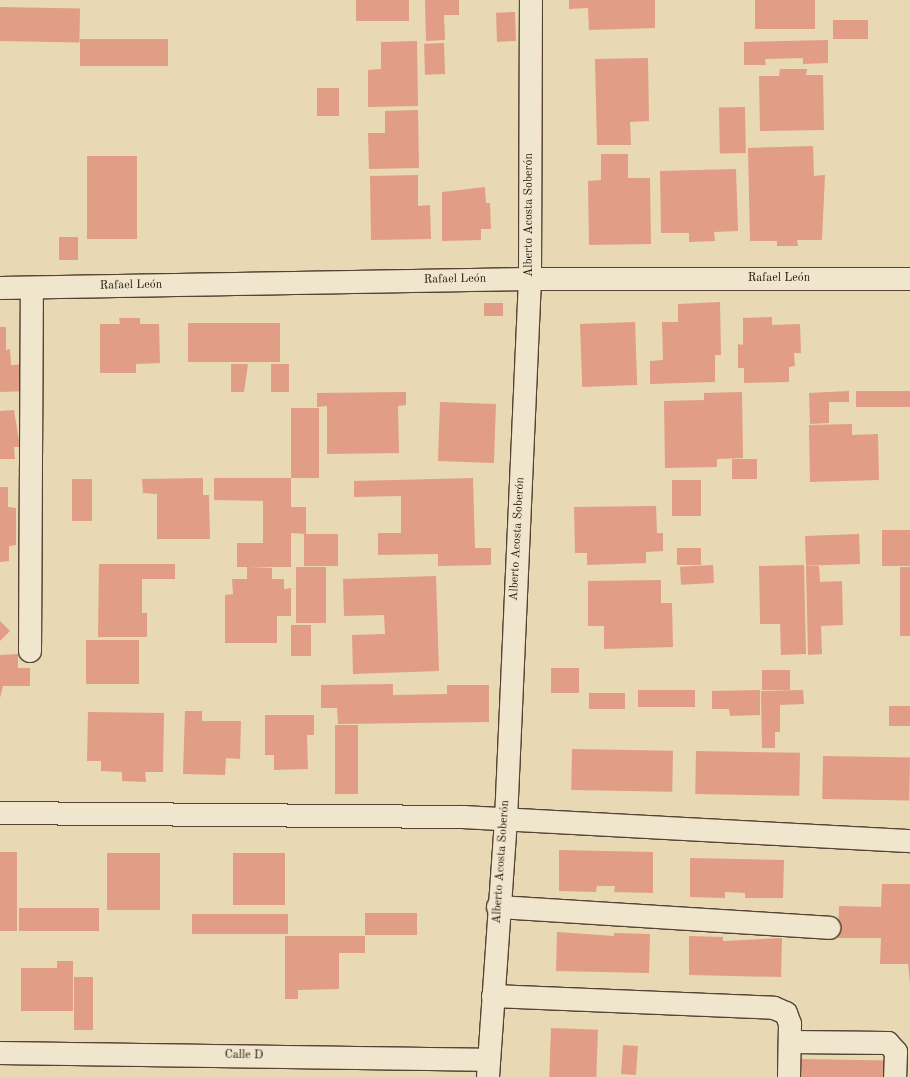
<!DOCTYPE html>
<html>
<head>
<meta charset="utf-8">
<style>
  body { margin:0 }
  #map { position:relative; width:910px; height:1077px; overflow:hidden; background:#e8d8b4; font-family:"Old Standard TT",serif }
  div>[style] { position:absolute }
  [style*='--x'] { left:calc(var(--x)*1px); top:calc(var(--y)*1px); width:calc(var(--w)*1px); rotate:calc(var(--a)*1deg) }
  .building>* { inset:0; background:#e19d85; transform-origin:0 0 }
  .roads { filter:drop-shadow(1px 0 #574233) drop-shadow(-1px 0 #574233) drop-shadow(0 1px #574233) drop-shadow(0 -1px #574233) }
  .minor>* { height:22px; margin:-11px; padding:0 11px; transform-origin:11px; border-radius:11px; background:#f0e6ce }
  span { translate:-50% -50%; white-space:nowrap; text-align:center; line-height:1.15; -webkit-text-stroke:3.5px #f0e6ce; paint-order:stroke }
  .street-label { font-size:12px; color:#271008 }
</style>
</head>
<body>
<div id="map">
  <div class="building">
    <div style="left:356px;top:0;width:53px;height:21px"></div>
    <div style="clip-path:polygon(425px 0,459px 0,459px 15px,444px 15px,445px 40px,426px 41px)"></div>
    <div style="clip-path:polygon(569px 0,655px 0,655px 28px,589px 30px,588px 8px,569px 9px)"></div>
    <div style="left:755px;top:0;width:60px;height:29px"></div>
    <div style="left:0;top:7px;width:80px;height:34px;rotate:1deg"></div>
    <div style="left:515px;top:12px;width:29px;height:19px;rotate:88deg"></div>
    <div style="left:868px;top:20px;width:19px;height:35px;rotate:90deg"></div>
    <div style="left:80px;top:39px;width:88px;height:27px"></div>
    <div style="clip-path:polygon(828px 40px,828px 63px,803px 64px,803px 58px,765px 59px,766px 65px,744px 65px,744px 42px)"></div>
    <div style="clip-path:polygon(417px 41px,418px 106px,368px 107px,368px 70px,381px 69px,381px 42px)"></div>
    <div style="left:444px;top:43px;width:31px;height:20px;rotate:88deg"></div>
    <div style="clip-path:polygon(648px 58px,649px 121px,630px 122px,631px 145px,597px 145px,595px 59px)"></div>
    <div style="clip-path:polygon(780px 69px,807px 69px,806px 75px,823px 75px,824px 130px,760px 131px,759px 76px,779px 76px)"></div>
    <div style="left:317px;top:88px;width:22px;height:28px"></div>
    <div style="left:745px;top:107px;width:46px;height:26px;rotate:89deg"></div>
    <div style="clip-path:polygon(418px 110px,419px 168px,369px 169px,368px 133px,385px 133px,385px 111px)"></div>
    <div style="clip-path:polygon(813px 146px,814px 176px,825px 175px,822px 240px,797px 240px,798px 246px,777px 246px,777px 241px,750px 241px,748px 148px)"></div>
    <div style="clip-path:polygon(601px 154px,628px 154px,628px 178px,650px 178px,651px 244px,589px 245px,588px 181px,601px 180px)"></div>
    <div style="left:137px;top:156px;width:83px;height:50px;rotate:90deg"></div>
    <div style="clip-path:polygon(736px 169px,738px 231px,714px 232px,715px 241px,689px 242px,689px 233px,661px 233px,660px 171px)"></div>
    <div style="clip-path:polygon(418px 175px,418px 206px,430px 205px,431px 239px,371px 240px,370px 176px)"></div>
    <div style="clip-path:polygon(485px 187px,486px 203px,490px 203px,491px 229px,481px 229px,481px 240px,442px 241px,442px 192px)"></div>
    <div style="left:59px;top:237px;width:19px;height:23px"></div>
    <div style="clip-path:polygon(720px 302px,721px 355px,715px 355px,715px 382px,650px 384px,650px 361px,663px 360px,662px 322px,678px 322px,678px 304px)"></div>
    <div style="left:484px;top:303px;width:19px;height:13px"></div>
    <div style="clip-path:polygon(772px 317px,772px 325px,800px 324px,801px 353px,794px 353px,795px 366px,789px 367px,789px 382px,744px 383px,744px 368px,738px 368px,738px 344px,743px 345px,743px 318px)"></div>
    <div style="clip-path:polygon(119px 318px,140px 318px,140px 324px,159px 324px,160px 363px,136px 364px,136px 373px,100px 373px,100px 324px,120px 324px)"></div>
    <div style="left:635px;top:322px;width:63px;height:55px;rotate:88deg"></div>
    <div style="left:188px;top:323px;width:92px;height:39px"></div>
    <div style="clip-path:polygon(0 327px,6px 327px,6px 350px,10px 349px,11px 365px,29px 364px,29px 391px,0 392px)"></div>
    <div style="clip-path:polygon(231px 364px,248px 364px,244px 392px,231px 392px)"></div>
    <div style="left:271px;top:364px;width:18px;height:28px"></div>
    <div style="clip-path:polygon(849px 391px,849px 402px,829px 402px,829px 423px,810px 424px,809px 393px)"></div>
    <div style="left:910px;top:391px;width:16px;height:54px;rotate:90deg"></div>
    <div style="clip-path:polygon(406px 392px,406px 405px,398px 406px,399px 453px,327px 454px,327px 406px,317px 407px,317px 393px)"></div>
    <div style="clip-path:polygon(742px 392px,743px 458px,717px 459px,717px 467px,665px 468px,664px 401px,704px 400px,704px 393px)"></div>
    <div style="left:440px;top:402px;width:56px;height:59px;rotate:2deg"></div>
    <div style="left:291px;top:408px;width:28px;height:70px"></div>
    <div style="clip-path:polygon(14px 410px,20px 447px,14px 447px,15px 459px,0 459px,0 411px)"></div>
    <div style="clip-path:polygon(852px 424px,852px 435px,878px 434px,879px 480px,810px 482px,809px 425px)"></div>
    <div style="left:732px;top:459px;width:25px;height:20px"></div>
    <div style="clip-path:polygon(203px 478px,203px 495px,209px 495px,210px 539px,157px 539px,157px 494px,143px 493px,142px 479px)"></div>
    <div style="clip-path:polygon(214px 478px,291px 478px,291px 507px,306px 507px,306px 534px,291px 533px,291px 567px,249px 567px,272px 568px,272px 579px,284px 579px,284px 589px,291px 588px,291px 616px,277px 616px,277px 643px,225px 643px,225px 595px,233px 594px,232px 579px,247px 579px,247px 567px,237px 567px,237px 543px,263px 543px,263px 501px,214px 500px)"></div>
    <div style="clip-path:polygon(473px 478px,475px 548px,491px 548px,491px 565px,438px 566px,438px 554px,378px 555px,378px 533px,401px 533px,401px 496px,354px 497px,354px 481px)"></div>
    <div style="left:72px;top:479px;width:20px;height:42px"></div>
    <div style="left:672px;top:480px;width:29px;height:36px"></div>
    <div style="clip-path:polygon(0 487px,8px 487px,8px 507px,16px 508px,16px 545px,9px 546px,9px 561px,0 562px)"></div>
    <div style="clip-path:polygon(656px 506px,657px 533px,663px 533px,663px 551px,646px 552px,646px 563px,587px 565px,587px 553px,575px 553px,574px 507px)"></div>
    <div style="left:882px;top:530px;width:28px;height:36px"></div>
    <div style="left:304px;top:534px;width:34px;height:32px"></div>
    <div style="left:859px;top:534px;width:30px;height:54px;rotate:88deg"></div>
    <div style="left:677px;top:548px;width:24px;height:17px"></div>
    <div style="clip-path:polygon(99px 564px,175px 564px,175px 579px,142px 579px,142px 613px,147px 613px,147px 637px,98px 637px)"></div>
    <div style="left:713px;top:565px;width:18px;height:33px;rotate:87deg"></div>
    <div style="clip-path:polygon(804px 565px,806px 654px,781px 655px,780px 624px,760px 624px,759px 566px)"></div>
    <div style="clip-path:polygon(806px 566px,819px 566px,820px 582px,842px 581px,843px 625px,821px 626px,822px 654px,808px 655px)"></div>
    <div style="left:296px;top:567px;width:30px;height:56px"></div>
    <div style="left:900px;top:567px;width:10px;height:69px"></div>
    <div style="clip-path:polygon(436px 576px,439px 671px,353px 674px,352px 635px,385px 634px,384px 615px,344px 616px,343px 579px)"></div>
    <div style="clip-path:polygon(661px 580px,661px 603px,672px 603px,673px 647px,604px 649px,604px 626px,588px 626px,588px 581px)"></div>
    <div style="clip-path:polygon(0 621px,10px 631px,0 641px)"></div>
    <div style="left:311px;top:625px;width:31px;height:20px;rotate:90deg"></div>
    <div style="left:86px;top:640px;width:53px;height:44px"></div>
    <div style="clip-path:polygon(18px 654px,18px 668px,30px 668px,30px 686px,3px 686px,0 698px,0 655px)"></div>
    <div style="left:579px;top:668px;width:25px;height:28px;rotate:90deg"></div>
    <div style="left:790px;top:670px;width:20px;height:28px;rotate:90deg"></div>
    <div style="clip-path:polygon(393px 684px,393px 695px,447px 694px,447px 685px,489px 685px,489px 722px,338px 724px,337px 708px,321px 708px,321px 685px)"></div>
    <div style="left:695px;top:690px;width:17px;height:57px;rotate:90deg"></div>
    <div style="clip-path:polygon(760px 690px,760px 715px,730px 716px,729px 709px,712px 709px,712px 691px)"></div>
    <div style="clip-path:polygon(803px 690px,804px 704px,780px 705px,780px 732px,775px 732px,775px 748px,762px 748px,761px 691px)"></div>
    <div style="left:625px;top:693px;width:16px;height:36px;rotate:90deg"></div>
    <div style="left:889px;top:706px;width:21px;height:20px"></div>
    <div style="clip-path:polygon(185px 711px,202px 711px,202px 721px,241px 721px,240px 759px,226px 758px,225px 775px,183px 774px)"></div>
    <div style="clip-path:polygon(88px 712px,164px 713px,163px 772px,145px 772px,146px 782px,122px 781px,122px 772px,101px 771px,101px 761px,87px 761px)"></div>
    <div style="clip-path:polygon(265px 715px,314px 715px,314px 735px,307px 735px,308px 769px,274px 770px,274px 755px,265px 755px)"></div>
    <div style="left:335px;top:725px;width:23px;height:69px"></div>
    <div style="left:572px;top:749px;width:101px;height:41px;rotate:1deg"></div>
    <div style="left:696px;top:751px;width:104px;height:43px;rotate:1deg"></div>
    <div style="left:823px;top:756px;width:87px;height:43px;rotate:1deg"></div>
    <div style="clip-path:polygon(559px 850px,653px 852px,653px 893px,614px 892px,615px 886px,597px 886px,596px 892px,559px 891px)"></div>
    <div style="left:0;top:852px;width:17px;height:79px"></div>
    <div style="left:107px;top:853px;width:53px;height:57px"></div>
    <div style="left:233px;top:853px;width:52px;height:52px"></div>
    <div style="clip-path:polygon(690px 858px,784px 860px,783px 898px,745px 898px,745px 893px,725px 892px,725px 898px,690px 897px)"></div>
    <div style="clip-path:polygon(882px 884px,910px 884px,910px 984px,908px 964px,880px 964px,881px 938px,838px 938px,839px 906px,881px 907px)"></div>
    <div style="left:19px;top:908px;width:80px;height:23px"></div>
    <div style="left:365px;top:913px;width:52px;height:22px"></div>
    <div style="left:192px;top:914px;width:96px;height:20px"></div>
    <div style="clip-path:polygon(557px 932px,614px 936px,614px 933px,650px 934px,649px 973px,556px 971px)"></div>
    <div style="clip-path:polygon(285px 936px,365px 936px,365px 953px,339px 953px,339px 989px,298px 990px,298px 999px,285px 999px)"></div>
    <div style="clip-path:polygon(689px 936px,723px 937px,723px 941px,782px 938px,781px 977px,689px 975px)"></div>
    <div style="clip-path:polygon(57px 961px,73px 961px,73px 1011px,21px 1011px,21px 968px,57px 968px)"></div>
    <div style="left:74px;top:977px;width:19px;height:53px"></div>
    <div style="left:551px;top:1028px;width:47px;height:49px;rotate:2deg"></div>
    <div style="left:623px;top:1045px;width:15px;height:29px;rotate:4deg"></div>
    <div style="left:801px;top:1059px;width:87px;height:18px;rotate:1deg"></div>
  </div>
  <div class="roads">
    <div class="minor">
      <div style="--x:0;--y:288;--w:530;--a:-0.97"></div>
      <div style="--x:530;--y:279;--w:380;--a:0"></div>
      <div style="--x:30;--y:651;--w:363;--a:-89.7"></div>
      <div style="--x:0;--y:813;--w:464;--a:0.5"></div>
      <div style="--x:464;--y:817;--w:447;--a:3.1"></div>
      <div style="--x:498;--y:907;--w:332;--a:3.6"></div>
      <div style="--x:493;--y:996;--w:281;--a:2.4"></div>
      <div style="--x:774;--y:1008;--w:13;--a:23"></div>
      <div style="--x:786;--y:1013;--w:12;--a:70"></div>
      <div style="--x:790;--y:1024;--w:53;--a:91.1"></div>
      <div style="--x:791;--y:1042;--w:97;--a:0.6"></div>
      <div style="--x:888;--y:1043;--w:12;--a:48"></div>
      <div style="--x:896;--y:1052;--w:25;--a:92"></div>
      <div style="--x:0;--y:1053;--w:489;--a:0.8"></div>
      <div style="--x:488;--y:1077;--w:258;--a:-86"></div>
      <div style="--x:506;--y:820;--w:542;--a:-87.46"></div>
      <div style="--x:530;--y:279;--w:279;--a:-89.8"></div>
    </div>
  </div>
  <div class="street-label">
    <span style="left:530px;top:215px;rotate:-90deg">Alberto Acosta Soberón</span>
    <span style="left:779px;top:279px">Rafael León</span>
    <span style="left:455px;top:280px;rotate:-1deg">Rafael León</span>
    <span style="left:131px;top:286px;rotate:-1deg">Rafael León</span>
    <span style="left:518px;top:539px;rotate:-87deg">Alberto Acosta Soberón</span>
    <span style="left:502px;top:862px;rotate:-86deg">Alberto Acosta Soberón</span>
    <span style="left:244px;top:1056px;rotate:1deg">Calle D</span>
  </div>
</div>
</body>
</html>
